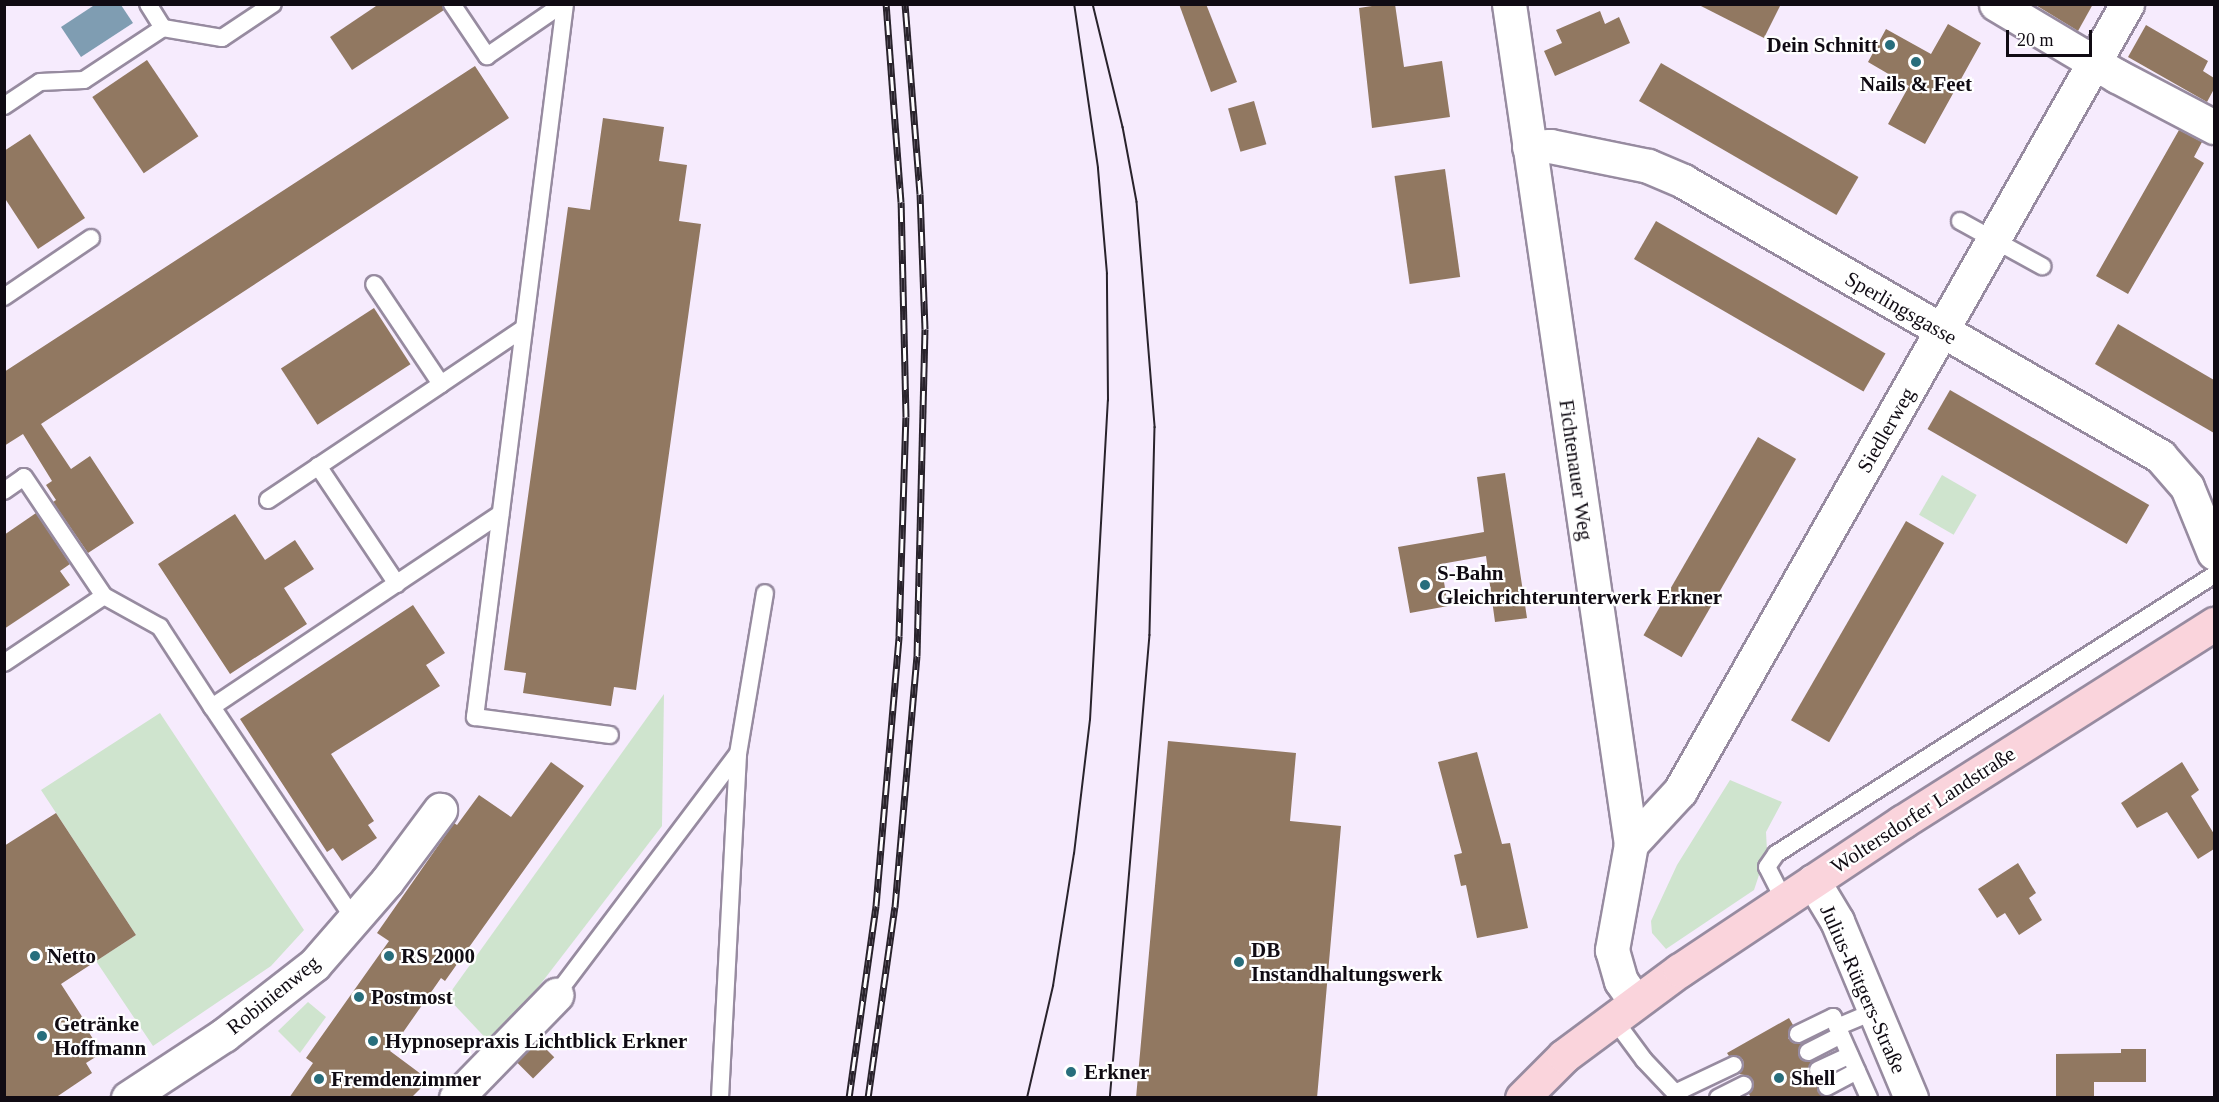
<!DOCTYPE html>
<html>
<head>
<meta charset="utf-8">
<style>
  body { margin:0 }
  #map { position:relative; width:2219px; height:1102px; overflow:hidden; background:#f6ebfd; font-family:Georgia,serif }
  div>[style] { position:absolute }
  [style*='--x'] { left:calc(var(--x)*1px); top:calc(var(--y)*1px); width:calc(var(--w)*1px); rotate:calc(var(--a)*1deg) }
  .green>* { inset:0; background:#cfe4ce; transform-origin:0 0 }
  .water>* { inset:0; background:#7f9db2 }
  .building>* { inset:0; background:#917861; transform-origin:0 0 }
  .roads { filter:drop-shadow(2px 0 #978ba0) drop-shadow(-2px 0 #978ba0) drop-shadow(0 2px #978ba0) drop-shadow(0 -2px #978ba0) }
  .lane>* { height:16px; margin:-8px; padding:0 8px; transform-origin:8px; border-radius:8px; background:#fff }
  .street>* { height:33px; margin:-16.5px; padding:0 16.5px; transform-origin:16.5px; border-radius:16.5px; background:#fff }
  .secondary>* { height:33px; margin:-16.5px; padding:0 16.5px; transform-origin:16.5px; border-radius:16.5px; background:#fad4dc }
  .tram>* { height:1.5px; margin:-0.75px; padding:0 0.75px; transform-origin:0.75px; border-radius:0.75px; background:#29232c }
  .rail>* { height:7px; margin-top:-3.5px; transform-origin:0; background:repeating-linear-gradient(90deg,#fff 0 14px,#29232c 0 28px); box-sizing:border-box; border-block:2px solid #29232c }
  .dots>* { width:16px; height:16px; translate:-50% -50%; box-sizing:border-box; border:3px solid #fff; border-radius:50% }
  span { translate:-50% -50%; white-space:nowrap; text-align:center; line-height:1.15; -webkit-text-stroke:4.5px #fff; paint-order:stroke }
  .poi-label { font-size:21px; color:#100b13; font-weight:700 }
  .right { translate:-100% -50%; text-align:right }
  .left { translate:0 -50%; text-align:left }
  .street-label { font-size:21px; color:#100b13 }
  .frame { position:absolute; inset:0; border:6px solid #100b13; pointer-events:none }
  .scale { position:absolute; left:2006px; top:30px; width:86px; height:27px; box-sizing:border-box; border:3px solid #100b13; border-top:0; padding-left:8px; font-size:18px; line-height:21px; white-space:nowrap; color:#100b13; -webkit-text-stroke:4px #fff; paint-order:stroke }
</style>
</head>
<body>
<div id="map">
  <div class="green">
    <div style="left:1942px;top:475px;width:40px;height:46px;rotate:30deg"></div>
    <div style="clip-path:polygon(664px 694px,662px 826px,493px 1046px,447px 997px)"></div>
    <div style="clip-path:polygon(160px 713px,304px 930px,271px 966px,153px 1046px,96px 961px,136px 935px,41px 790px)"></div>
    <div style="clip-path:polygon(1730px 780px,1782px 802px,1766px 832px,1767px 851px,1754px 890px,1666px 949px,1652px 933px,1651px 921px,1677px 865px)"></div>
    <div style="clip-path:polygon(308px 1002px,326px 1017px,300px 1053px,278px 1031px)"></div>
  </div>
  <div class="water">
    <div style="clip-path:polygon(96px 4px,121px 5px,133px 23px,81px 57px,61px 27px)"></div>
  </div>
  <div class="building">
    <div style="clip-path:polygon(379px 4px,442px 4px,444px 10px,352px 70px,330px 37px)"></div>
    <div style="clip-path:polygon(1179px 4px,1206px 4px,1237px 82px,1211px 92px)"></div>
    <div style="clip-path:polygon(1385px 4px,1395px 4px,1404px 67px,1442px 61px,1450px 117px,1372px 128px,1359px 8px)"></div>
    <div style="clip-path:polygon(1697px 4px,1781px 4px,1764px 38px)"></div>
    <div style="clip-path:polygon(2034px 4px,2093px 4px,2078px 31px)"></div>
    <div style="clip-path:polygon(1600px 11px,1605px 24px,1619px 17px,1630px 43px,1555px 76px,1544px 51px,1562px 43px,1556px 30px)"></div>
    <div style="clip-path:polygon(1948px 24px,1981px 43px,1925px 144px,1888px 124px,1909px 86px,1868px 62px,1886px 29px,1931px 54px)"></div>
    <div style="clip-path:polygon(2146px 25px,2208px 61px,2203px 71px,2214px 78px,2214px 89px,2207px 102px,2128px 57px)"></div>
    <div style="left:147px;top:60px;width:92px;height:66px;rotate:56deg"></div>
    <div style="left:1661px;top:63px;width:228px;height:44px;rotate:30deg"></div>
    <div style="clip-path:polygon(475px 66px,509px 118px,41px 424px,71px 469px,90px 456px,134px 523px,88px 553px,53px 502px,56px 500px,46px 485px,52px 481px,23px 434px,4px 446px,4px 372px)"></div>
    <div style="left:1254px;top:101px;width:45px;height:27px;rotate:74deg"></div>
    <div style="clip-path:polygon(603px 118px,664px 127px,659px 161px,687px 165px,679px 221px,701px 224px,636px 690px,614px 687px,611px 706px,523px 693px,526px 673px,504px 670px,568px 207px,590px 210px)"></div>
    <div style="clip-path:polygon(2179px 130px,2202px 142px,2194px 157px,2204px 163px,2128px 294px,2096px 276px)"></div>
    <div style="clip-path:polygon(30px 134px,85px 218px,38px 249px,4px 197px,4px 151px)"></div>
    <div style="left:1445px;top:169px;width:109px;height:51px;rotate:82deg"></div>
    <div style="left:1656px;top:221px;width:265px;height:44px;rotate:30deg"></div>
    <div style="left:374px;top:308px;width:67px;height:111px;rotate:57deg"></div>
    <div style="clip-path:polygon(2118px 324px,2214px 380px,2214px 433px,2095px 364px)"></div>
    <div style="left:1950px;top:390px;width:230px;height:45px;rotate:30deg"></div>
    <div style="left:1758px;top:437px;width:44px;height:229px;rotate:30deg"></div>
    <div style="clip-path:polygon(1505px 473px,1527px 618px,1495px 622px,1486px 556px,1441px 564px,1448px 606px,1410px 613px,1398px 547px,1484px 532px,1477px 477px)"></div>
    <div style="clip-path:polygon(36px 513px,70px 564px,60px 571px,70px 585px,4px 629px,4px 535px)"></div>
    <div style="clip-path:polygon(235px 514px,265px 560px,295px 540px,314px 569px,284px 588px,307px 624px,230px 674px,158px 564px)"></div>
    <div style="left:1906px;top:521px;width:44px;height:230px;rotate:30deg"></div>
    <div style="clip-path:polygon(413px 605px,445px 653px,426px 665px,440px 686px,331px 754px,374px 821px,368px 825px,377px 838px,342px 861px,333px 848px,327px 852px,240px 719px)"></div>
    <div style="clip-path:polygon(1168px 741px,1296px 753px,1290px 821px,1341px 826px,1317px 1098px,1136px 1098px)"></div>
    <div style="clip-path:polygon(1477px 752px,1502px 844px,1510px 843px,1528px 928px,1477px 938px,1466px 885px,1461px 886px,1454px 855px,1462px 853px,1438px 762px)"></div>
    <div style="clip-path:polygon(551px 762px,584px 786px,445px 981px,441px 978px,390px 1051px,429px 1080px,411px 1098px,289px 1098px,313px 1063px,306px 1058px,389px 941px,377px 933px,454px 823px,457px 825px,479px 795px,511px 817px)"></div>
    <div style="clip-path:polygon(2182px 762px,2199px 790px,2191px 796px,2214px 834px,2214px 849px,2198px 859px,2167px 812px,2137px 828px,2121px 803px)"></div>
    <div style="clip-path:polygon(56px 813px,136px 935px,61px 984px,90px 1029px,88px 1031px,102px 1053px,86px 1063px,92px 1073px,55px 1098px,4px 1098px,4px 846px)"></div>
    <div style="clip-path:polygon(2018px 863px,2036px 893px,2029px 898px,2042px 920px,2019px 935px,2005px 913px,1997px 918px,1978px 889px)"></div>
    <div style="clip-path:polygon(1789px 1018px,1793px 1025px,1788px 1033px,1788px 1038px,1793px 1043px,1802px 1044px,1798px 1052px,1802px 1060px,1812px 1062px,1808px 1069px,1808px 1074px,1813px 1079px,1819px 1080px,1817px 1086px,1818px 1092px,1822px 1096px,1833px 1098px,1751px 1098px,1749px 1094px,1754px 1086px,1753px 1080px,1749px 1076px,1739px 1074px,1744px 1066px,1743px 1060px,1739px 1056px,1729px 1056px,1727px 1053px)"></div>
    <div style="left:538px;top:1041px;width:23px;height:30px;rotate:45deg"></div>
    <div style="clip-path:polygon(2121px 1049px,2146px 1049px,2146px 1082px,2094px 1082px,2094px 1098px,2056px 1098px,2056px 1054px,2121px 1053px)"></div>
  </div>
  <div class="roads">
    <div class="lane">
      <div style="--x:148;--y:4;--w:28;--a:58"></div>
      <div style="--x:163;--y:28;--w:60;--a:9.6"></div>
      <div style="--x:222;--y:38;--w:61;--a:-33.7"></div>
      <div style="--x:452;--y:4;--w:63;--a:56.1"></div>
      <div style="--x:487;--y:56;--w:92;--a:-34.4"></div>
      <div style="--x:565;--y:4;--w:719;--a:97.19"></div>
      <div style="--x:475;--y:717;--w:136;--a:7.6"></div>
      <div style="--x:4;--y:106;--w:43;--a:-33.7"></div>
      <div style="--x:40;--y:82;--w:44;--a:-2.6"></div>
      <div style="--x:84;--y:80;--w:95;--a:-33.4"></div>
      <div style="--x:1960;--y:221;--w:94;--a:28.8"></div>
      <div style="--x:4;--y:297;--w:105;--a:-34.1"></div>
      <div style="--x:441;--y:384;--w:100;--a:-34"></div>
      <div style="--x:318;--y:466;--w:142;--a:56.2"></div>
      <div style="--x:4;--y:491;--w:24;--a:-35"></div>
      <div style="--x:24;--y:477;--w:143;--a:56.1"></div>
      <div style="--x:104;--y:596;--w:120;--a:146.2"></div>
      <div style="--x:268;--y:500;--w:208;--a:-33.8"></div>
      <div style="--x:441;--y:384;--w:120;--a:-123.8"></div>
      <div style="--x:104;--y:596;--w:64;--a:29"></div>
      <div style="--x:160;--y:627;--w:95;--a:57"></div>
      <div style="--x:1784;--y:900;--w:37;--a:-117"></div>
      <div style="--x:1767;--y:867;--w:16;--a:-55"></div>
      <div style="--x:1776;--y:854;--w:519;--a:-32.5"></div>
      <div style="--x:354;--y:919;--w:255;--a:-123.8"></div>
      <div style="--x:212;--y:707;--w:347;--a:-33.8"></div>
      <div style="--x:556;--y:995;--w:301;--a:-53"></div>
      <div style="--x:1613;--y:1018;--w:52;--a:53.6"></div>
      <div style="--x:1644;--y:1060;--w:52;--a:46.5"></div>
      <div style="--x:1837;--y:1027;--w:41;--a:-22.8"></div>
      <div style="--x:1798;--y:1034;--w:39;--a:-26"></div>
      <div style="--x:1833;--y:1017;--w:89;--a:66"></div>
      <div style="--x:1808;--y:1052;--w:37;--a:-27"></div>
      <div style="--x:1818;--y:1070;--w:35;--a:-25"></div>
      <div style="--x:1827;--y:1087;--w:34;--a:-28"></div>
      <div style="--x:1675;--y:1093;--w:65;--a:-25.4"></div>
      <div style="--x:720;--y:1098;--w:344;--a:-87"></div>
      <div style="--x:738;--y:754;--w:163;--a:-80.5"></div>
      <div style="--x:1718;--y:1098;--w:29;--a:-27"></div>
    </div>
    <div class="street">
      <div style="--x:1509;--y:4;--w:849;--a:81.74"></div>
      <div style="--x:1631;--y:844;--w:108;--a:100.2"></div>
      <div style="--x:1612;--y:950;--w:32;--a:74"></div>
      <div style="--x:1621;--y:981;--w:24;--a:55"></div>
      <div style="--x:1996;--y:4;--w:141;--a:30.8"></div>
      <div style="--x:2117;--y:76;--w:110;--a:27.7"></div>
      <div style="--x:1529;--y:147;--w:21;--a:-3"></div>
      <div style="--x:1550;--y:146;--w:100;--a:11.5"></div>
      <div style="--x:1648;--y:166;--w:38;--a:23"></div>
      <div style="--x:1683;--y:181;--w:551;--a:29.96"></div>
      <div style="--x:2160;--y:456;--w:41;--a:48.9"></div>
      <div style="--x:2187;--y:487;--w:71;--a:67.8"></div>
      <div style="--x:1631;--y:844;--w:72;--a:-47.2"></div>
      <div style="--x:1680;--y:791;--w:905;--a:-60.4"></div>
      <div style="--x:1813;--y:881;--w:47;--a:59"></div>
      <div style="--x:1837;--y:921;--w:192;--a:67.3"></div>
      <div style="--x:128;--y:1098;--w:115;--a:-33.3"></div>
      <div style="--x:224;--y:1035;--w:114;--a:-37.9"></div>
      <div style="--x:314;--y:965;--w:111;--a:-49"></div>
      <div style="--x:387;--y:881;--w:89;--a:-53.3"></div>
      <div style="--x:456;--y:1098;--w:144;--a:-45.8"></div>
    </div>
    <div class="secondary">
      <div style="--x:1522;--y:1098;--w:59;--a:-45"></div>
      <div style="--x:1564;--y:1056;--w:144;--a:-36.6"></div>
      <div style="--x:1680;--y:970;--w:267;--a:-33.7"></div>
      <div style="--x:1902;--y:822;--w:370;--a:-32.4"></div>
    </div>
  </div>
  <div class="tram">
    <div style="--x:1093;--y:4;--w:127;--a:76.3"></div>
    <div style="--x:1123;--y:127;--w:76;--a:79.4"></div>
    <div style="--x:1137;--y:202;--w:226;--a:85.4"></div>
    <div style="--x:1155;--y:427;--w:208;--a:91.4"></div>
    <div style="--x:1150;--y:635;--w:465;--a:94.9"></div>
    <div style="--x:1027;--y:1098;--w:115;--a:-76.9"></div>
    <div style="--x:1053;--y:986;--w:134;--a:-81"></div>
    <div style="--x:1074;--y:854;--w:135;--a:-83.2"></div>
    <div style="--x:1090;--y:720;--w:320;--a:-86.8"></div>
    <div style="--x:1108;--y:401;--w:127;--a:-90.5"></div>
    <div style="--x:1107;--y:274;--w:106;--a:-94.9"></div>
    <div style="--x:1098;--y:168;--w:166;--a:-98.3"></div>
  </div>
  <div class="rail">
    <div style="--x:849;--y:1098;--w:194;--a:-82"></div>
    <div style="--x:876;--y:906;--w:271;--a:-85.1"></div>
    <div style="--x:899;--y:636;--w:219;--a:-88.2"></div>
    <div style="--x:906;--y:417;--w:215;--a:-91.3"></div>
    <div style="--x:901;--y:202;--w:199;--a:-94.3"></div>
    <div style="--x:868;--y:1098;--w:193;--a:-82"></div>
    <div style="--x:895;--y:907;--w:252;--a:-85"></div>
    <div style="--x:917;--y:656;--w:327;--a:-88.6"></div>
    <div style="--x:925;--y:329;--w:135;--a:-92.1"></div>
    <div style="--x:920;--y:194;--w:191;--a:-94.5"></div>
  </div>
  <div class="dots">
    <div style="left:1890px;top:45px;background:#286e7c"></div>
    <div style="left:1916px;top:62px;background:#286e7c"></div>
    <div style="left:1425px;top:585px;background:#286e7c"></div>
    <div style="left:35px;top:956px;background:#286e7c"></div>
    <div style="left:389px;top:956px;background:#286e7c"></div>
    <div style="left:1239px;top:962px;background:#286e7c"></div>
    <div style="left:359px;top:997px;background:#286e7c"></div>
    <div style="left:42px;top:1036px;background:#286e7c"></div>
    <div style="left:373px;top:1041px;background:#286e7c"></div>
    <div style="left:1071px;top:1072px;background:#286e7c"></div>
    <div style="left:1779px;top:1078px;background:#286e7c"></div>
    <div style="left:319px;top:1079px;background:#286e7c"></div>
  </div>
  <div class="poi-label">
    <span class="right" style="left:1878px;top:45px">Dein Schnitt</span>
    <span style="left:1916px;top:84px">Nails &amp; Feet</span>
    <span class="left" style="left:1437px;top:585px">S-Bahn<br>Gleichrichterunterwerk Erkner</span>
    <span class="left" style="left:1251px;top:962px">DB<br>Instandhaltungswerk</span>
    <span class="left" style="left:47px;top:956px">Netto</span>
    <span class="left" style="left:401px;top:956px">RS 2000</span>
    <span class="left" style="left:371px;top:997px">Postmost</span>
    <span class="left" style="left:54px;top:1036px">Getränke<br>Hoffmann</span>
    <span class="left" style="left:385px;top:1041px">Hypnosepraxis Lichtblick Erkner</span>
    <span class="left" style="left:1084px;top:1072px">Erkner</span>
    <span class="left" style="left:1791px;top:1078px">Shell</span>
    <span class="left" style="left:331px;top:1079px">Fremdenzimmer</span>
  </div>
  <div class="street-label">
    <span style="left:1901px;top:308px;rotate:30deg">Sperlingsgasse</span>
    <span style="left:1886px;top:430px;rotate:-60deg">Siedlerweg</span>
    <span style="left:1576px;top:470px;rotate:82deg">Fichtenauer Weg</span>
    <span style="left:1923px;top:810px;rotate:-33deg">Woltersdorfer Landstraße</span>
    <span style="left:1863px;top:989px;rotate:66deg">Julius-Rütgers-Straße</span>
    <span style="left:273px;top:995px;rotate:-39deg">Robinienweg</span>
  </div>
  <div class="frame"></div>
  <div class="scale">20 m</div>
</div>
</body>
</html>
